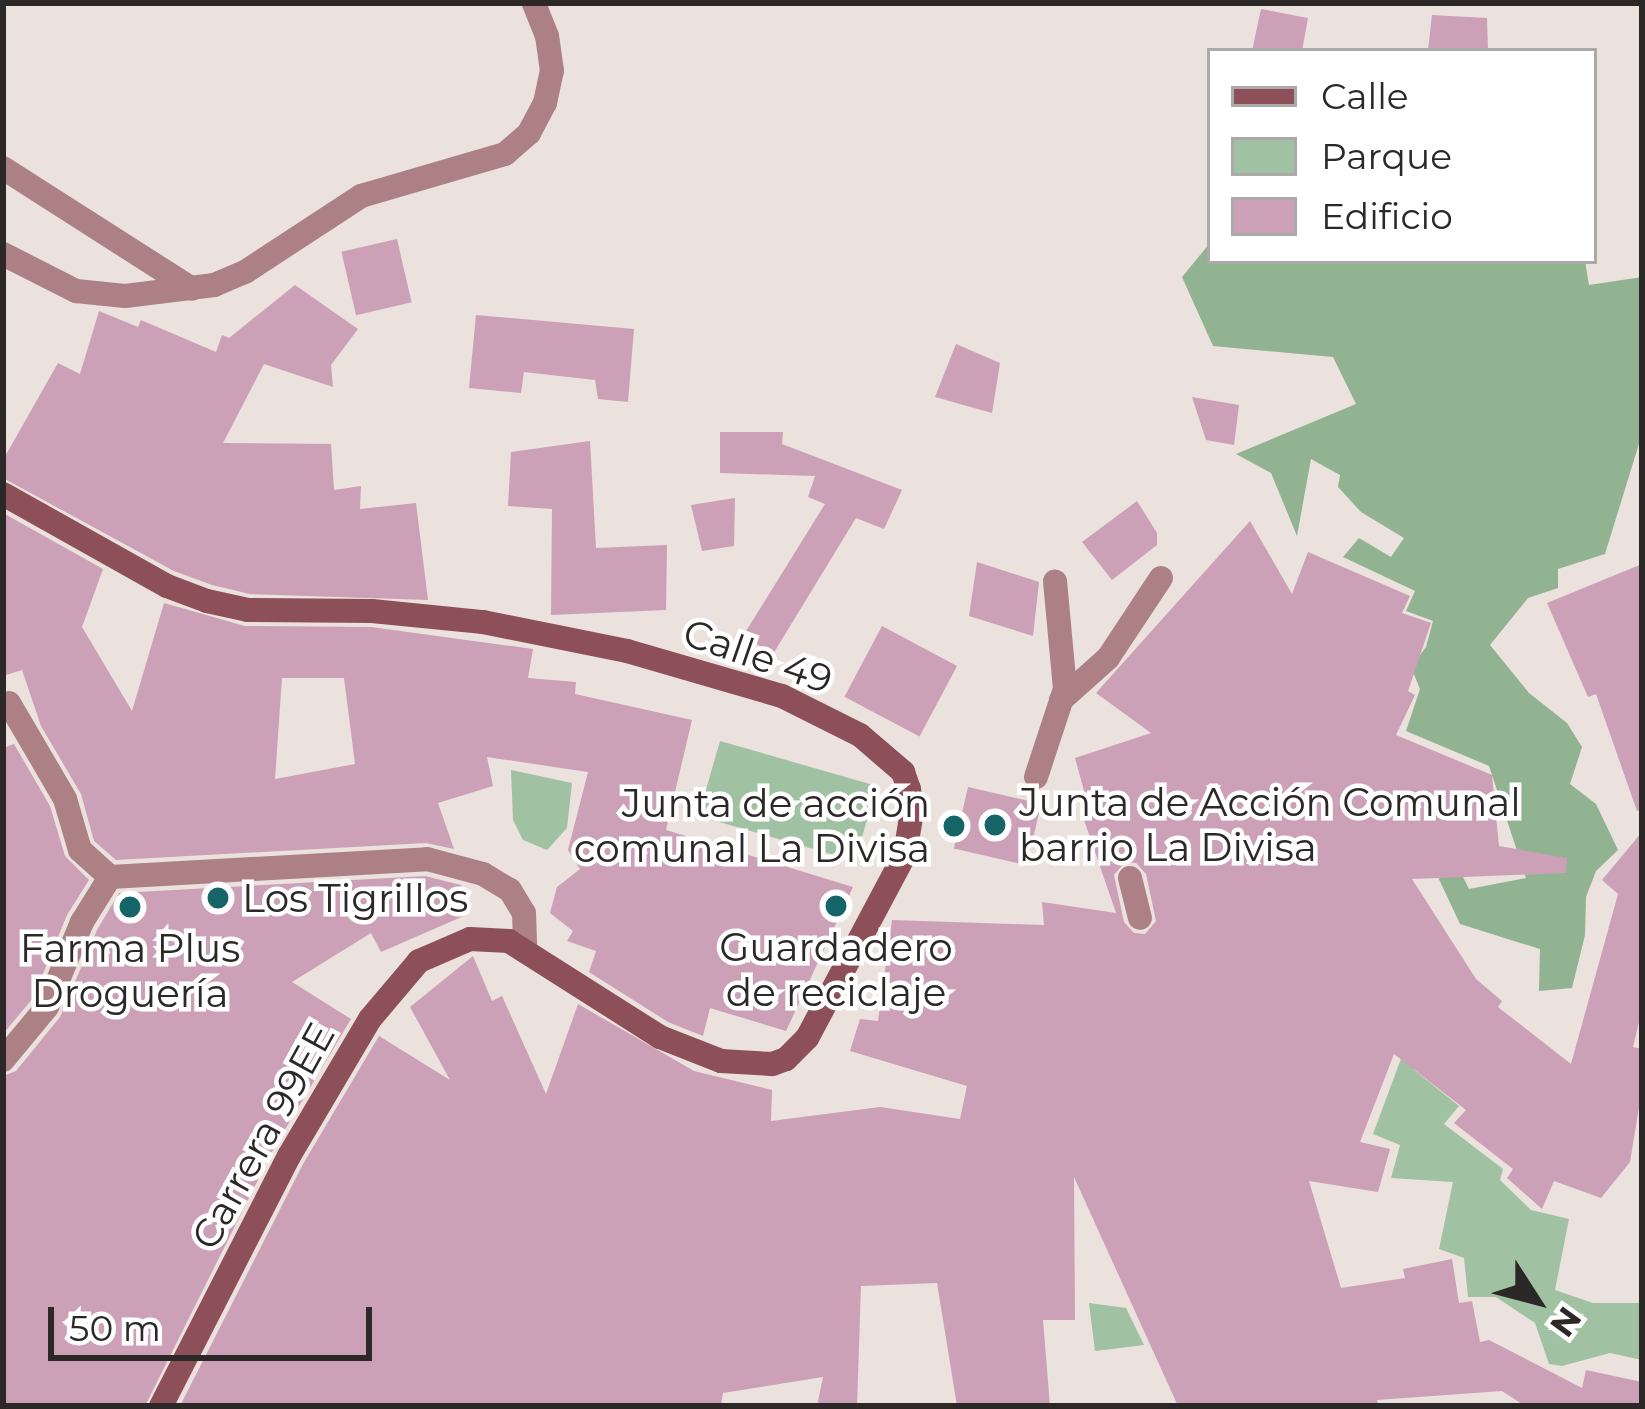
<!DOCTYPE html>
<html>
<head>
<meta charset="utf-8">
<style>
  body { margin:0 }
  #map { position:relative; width:1645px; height:1409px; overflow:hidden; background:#ebe1dd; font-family:Montserrat,sans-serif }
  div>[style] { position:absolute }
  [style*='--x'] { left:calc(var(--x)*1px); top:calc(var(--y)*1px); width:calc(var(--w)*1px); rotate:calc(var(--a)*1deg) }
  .green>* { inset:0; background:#a1c2a2; transform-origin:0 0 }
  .forest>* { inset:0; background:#91b391 }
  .building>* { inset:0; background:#cca0b7; transform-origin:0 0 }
  .street>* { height:24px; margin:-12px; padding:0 12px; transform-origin:12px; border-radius:12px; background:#ac8085 }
  .secondary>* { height:24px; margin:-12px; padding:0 12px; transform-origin:12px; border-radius:12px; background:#8d5059 }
  .dots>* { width:33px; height:33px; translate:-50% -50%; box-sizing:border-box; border:6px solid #fff; border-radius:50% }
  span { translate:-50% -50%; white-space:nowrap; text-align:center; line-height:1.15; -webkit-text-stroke:9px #fff; paint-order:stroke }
  .street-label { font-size:39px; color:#2c2827 }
  .poi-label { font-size:39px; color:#2c2827 }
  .left { translate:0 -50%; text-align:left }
  .right { translate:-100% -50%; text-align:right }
  .frame { position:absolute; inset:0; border:6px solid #2c2827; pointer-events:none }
  .legend { position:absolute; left:1207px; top:48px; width:390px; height:216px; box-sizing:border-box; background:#fff; border:3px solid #aba9a9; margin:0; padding:15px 21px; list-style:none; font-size:36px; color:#2c2827 }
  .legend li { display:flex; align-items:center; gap:24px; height:60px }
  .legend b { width:60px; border:3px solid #aba9a9 }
  .north { position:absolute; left:1477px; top:1241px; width:120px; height:120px; -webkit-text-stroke:9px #fff; paint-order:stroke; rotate:126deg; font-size:33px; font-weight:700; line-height:48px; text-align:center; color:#2c2827 }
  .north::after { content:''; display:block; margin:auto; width:42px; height:54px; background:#2c2827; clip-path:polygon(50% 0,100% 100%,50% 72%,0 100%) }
  .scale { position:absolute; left:48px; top:1307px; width:324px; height:54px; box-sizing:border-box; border:6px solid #2c2827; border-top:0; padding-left:15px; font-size:36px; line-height:42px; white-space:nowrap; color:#2c2827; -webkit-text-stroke:9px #fff; paint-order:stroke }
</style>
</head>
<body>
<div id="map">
  <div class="green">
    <div style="left:720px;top:741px;width:163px;height:78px;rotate:16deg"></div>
    <div style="clip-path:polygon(511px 770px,572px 783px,567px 828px,547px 850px,523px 840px,513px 820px)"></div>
    <div style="clip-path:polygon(1421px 1005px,1438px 1022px,1413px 1069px,1459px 1106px,1444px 1124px,1503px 1169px,1500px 1180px,1531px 1210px,1569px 1219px,1555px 1290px,1593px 1303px,1642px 1303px,1642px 1360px,1610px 1353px,1562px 1366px,1549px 1364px,1535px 1323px,1496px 1297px,1468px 1297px,1464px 1258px,1439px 1249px,1453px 1182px,1391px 1178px,1400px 1145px,1373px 1134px)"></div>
    <div style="clip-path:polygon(1089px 1303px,1126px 1308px,1144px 1345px,1095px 1351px)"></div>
  </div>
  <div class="forest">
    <div style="clip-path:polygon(1210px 243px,1210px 261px,1585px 261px,1589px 285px,1642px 277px,1642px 434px,1605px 554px,1558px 569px,1558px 588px,1528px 598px,1490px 645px,1529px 693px,1567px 723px,1582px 747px,1570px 784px,1596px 804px,1618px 850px,1596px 871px,1586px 897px,1585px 935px,1572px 988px,1539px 991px,1540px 949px,1460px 924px,1430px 860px,1450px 851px,1469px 889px,1526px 878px,1489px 766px,1406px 731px,1420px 689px,1411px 667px,1426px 647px,1433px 621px,1406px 611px,1415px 591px,1343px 557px,1359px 538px,1391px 557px,1404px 538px,1361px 512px,1338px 487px,1340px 475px,1311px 459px,1297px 536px,1271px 473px,1236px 454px,1356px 404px,1333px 357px,1213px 346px,1182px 277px)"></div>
  </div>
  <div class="building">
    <div style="clip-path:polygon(1261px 9px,1308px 18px,1302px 51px,1252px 51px)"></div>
    <div style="clip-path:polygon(1432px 15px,1487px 18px,1488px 51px,1428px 51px)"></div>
    <div style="left:397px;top:239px;width:65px;height:57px;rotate:77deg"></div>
    <div style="clip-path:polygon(295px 285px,358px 329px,331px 365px,333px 387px,264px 364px,223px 443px,331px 444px,334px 490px,361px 486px,360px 509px,416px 503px,428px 600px,250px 594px,212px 585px,174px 571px,3px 478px,3px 460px,58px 363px,80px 374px,99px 311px,138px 327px,141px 320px,216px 352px,222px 335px,229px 338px)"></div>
    <div style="clip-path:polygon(476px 315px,634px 329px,628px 402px,598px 399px,595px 380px,524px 372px,521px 393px,469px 388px)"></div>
    <div style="clip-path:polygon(956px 344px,1000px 363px,992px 413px,935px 397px)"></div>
    <div style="clip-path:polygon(1192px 397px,1239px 405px,1234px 445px,1206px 440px)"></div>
    <div style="clip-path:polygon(720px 432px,783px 432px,782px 444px,902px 490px,884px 529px,856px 518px,773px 654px,743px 636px,825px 504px,808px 497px,815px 476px,720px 473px)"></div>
    <div style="clip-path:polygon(590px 441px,596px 548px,667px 545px,666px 610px,551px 615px,552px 509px,508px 506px,511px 452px)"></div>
    <div style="clip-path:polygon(735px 498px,734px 546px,702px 551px,691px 505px)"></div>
    <div style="clip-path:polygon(1137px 501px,1157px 533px,1157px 545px,1112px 580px,1082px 542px)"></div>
    <div style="clip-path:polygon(evenodd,3px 513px,103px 569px,82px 627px,132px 711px,164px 603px,245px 626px,371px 627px,533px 649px,528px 678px,576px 682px,575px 694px,692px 720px,666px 830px,853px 887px,786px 1031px,710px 1008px,703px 1036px,668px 1022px,589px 972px,596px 951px,567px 941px,573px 931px,550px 913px,557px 887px,580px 869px,568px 850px,588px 772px,487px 757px,493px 786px,438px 803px,454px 849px,426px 843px,116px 860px,94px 841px,81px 794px,41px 726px,22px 670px,3px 676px,3px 513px,282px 678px,344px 678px,355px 764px,275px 779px,282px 678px)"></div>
    <div style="clip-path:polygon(evenodd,1250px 521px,1292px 594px,1308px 552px,1410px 596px,1402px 613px,1431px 623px,1408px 691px,1415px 695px,1396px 735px,1492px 775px,1499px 846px,1567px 858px,1566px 873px,1412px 879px,1476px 979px,1502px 1001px,1498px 1007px,1571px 1064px,1618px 894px,1602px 880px,1642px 832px,1642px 1010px,1633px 1047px,1642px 1049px,1642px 1089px,1630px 1162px,1601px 1198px,1554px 1181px,1542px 1209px,1507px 1178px,1513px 1169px,1454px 1123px,1466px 1110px,1394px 1054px,1360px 1142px,1390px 1149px,1378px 1192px,1309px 1181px,1341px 1288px,1405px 1278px,1403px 1269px,1452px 1259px,1459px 1303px,1472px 1301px,1480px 1342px,1489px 1340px,1582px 1388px,1586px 1370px,1642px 1382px,1642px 1406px,1525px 1406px,1502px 1391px,1377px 1400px,1379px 1406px,1178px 1406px,1074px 1177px,1075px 1320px,1043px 1320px,1050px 1406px,957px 1406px,937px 1283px,861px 1286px,857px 1406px,817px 1406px,823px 1377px,723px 1393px,721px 1406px,180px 1406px,303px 1164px,379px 1036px,450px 1080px,410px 1007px,473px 956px,492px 1001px,502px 996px,546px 1094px,578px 1004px,694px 1071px,772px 1090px,771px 1121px,880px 1107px,960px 1119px,967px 1086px,850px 1051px,860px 1019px,878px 1021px,892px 920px,1044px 925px,1042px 902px,1116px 913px,1082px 814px,1091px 816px,1075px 758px,1151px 733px,1096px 693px,1250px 521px,1125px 862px,1136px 863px,1146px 874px,1156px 921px,1145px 934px,1134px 933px,1124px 922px,1114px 875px,1125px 862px)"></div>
    <div style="clip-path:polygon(977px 562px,1039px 582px,1033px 636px,969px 616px)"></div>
    <div style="clip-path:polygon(1642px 564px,1642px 810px,1637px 811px,1596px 694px,1588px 697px,1547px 603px)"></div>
    <div style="left:882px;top:626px;width:85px;height:80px;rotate:28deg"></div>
    <div style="clip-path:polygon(14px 744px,50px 806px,65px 856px,89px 880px,67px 915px,33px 998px,3px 1034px,3px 748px)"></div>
    <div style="left:968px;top:787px;width:75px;height:63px;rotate:13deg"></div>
    <div style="clip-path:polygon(425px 876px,461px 885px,466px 915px,381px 952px,371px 933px,292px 982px,351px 1019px,274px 1148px,145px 1406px,3px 1406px,3px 1076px,16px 1071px,60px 1017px,97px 930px,119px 893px)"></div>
  </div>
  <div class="street">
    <div style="--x:3;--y:168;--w:224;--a:32.6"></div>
    <div style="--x:3;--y:254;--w:82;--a:26.9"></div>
    <div style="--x:76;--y:291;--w:49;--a:5.8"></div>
    <div style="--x:125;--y:296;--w:90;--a:-7"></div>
    <div style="--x:214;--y:285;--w:34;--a:-23"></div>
    <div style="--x:245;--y:272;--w:139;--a:-33.2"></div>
    <div style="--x:361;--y:196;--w:150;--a:-16.3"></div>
    <div style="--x:505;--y:154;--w:32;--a:-41"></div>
    <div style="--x:529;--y:133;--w:34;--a:-62"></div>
    <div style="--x:545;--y:103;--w:33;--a:-78"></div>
    <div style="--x:552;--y:71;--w:35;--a:-98"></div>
    <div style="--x:547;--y:36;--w:35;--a:-112"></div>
    <div style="--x:1061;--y:700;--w:63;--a:-41.8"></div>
    <div style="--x:1108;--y:658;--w:96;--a:-56.5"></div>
    <div style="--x:9;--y:703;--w:111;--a:59.7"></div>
    <div style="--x:65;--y:799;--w:53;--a:73.6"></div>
    <div style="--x:80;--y:850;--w:40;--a:42"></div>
    <div style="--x:110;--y:877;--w:318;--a:-3.2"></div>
    <div style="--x:427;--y:859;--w:58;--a:15"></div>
    <div style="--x:483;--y:874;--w:31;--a:31"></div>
    <div style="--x:510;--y:890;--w:27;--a:59"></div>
    <div style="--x:524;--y:913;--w:34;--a:88"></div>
    <div style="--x:1036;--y:777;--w:93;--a:-71.8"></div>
    <div style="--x:1065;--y:689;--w:108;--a:-95.3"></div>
    <div style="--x:1130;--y:878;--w:41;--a:76"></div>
    <div style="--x:3;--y:1060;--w:69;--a:-50.3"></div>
    <div style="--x:47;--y:1007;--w:92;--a:-67.6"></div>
    <div style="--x:82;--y:922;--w:53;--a:-58.1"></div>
  </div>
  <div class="secondary">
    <div style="--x:3;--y:494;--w:188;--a:29.3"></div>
    <div style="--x:167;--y:586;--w:43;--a:20.6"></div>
    <div style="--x:207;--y:601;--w:42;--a:12.4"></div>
    <div style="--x:248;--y:610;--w:124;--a:0.5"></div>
    <div style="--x:372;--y:611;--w:112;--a:5.7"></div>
    <div style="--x:483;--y:622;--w:147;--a:11.4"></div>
    <div style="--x:627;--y:651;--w:161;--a:16.2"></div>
    <div style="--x:782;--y:696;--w:87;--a:26.6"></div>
    <div style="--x:860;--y:735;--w:57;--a:40.7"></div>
    <div style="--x:903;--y:772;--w:18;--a:71"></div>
    <div style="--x:909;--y:789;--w:22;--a:82"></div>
    <div style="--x:912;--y:811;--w:44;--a:99.2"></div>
    <div style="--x:905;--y:854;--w:208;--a:118"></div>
    <div style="--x:807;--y:1038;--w:30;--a:135"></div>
    <div style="--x:786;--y:1059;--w:15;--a:160"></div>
    <div style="--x:772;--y:1064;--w:51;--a:-176.6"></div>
    <div style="--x:721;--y:1061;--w:66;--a:-158.5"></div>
    <div style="--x:660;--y:1037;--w:179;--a:-147.6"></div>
    <div style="--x:509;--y:941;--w:39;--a:-177"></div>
    <div style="--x:470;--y:939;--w:56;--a:156.7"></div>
    <div style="--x:419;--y:961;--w:76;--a:130.2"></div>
    <div style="--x:370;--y:1019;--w:159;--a:120.6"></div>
    <div style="--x:289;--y:1156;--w:281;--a:117.1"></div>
  </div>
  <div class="dots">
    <div style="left:995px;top:825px;background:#156467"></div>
    <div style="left:954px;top:826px;background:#156467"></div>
    <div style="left:218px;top:898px;background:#156467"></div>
    <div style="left:836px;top:906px;background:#156467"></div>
    <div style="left:130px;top:907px;background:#156467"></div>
  </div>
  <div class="street-label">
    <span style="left:758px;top:656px;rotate:19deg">Calle 49</span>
    <span style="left:263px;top:1136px;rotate:-61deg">Carrera 99EE</span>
  </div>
  <div class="poi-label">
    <span class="left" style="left:1019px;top:825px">Junta de Acción Comunal<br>barrio La Divisa</span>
    <span class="right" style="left:930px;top:826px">Junta de acción<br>comunal La Divisa</span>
    <span class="left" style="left:242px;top:898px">Los Tigrillos</span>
    <span style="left:836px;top:970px">Guardadero<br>de reciclaje</span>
    <span style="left:130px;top:971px">Farma Plus<br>Droguería</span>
  </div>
  <div class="frame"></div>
  <ul class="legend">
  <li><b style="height:15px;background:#8d5059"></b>Calle</li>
  <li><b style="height:33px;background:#a1c2a2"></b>Parque</li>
  <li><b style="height:33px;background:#cca0b7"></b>Edificio</li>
  </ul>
  <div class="north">N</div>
  <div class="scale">50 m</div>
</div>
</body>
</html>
